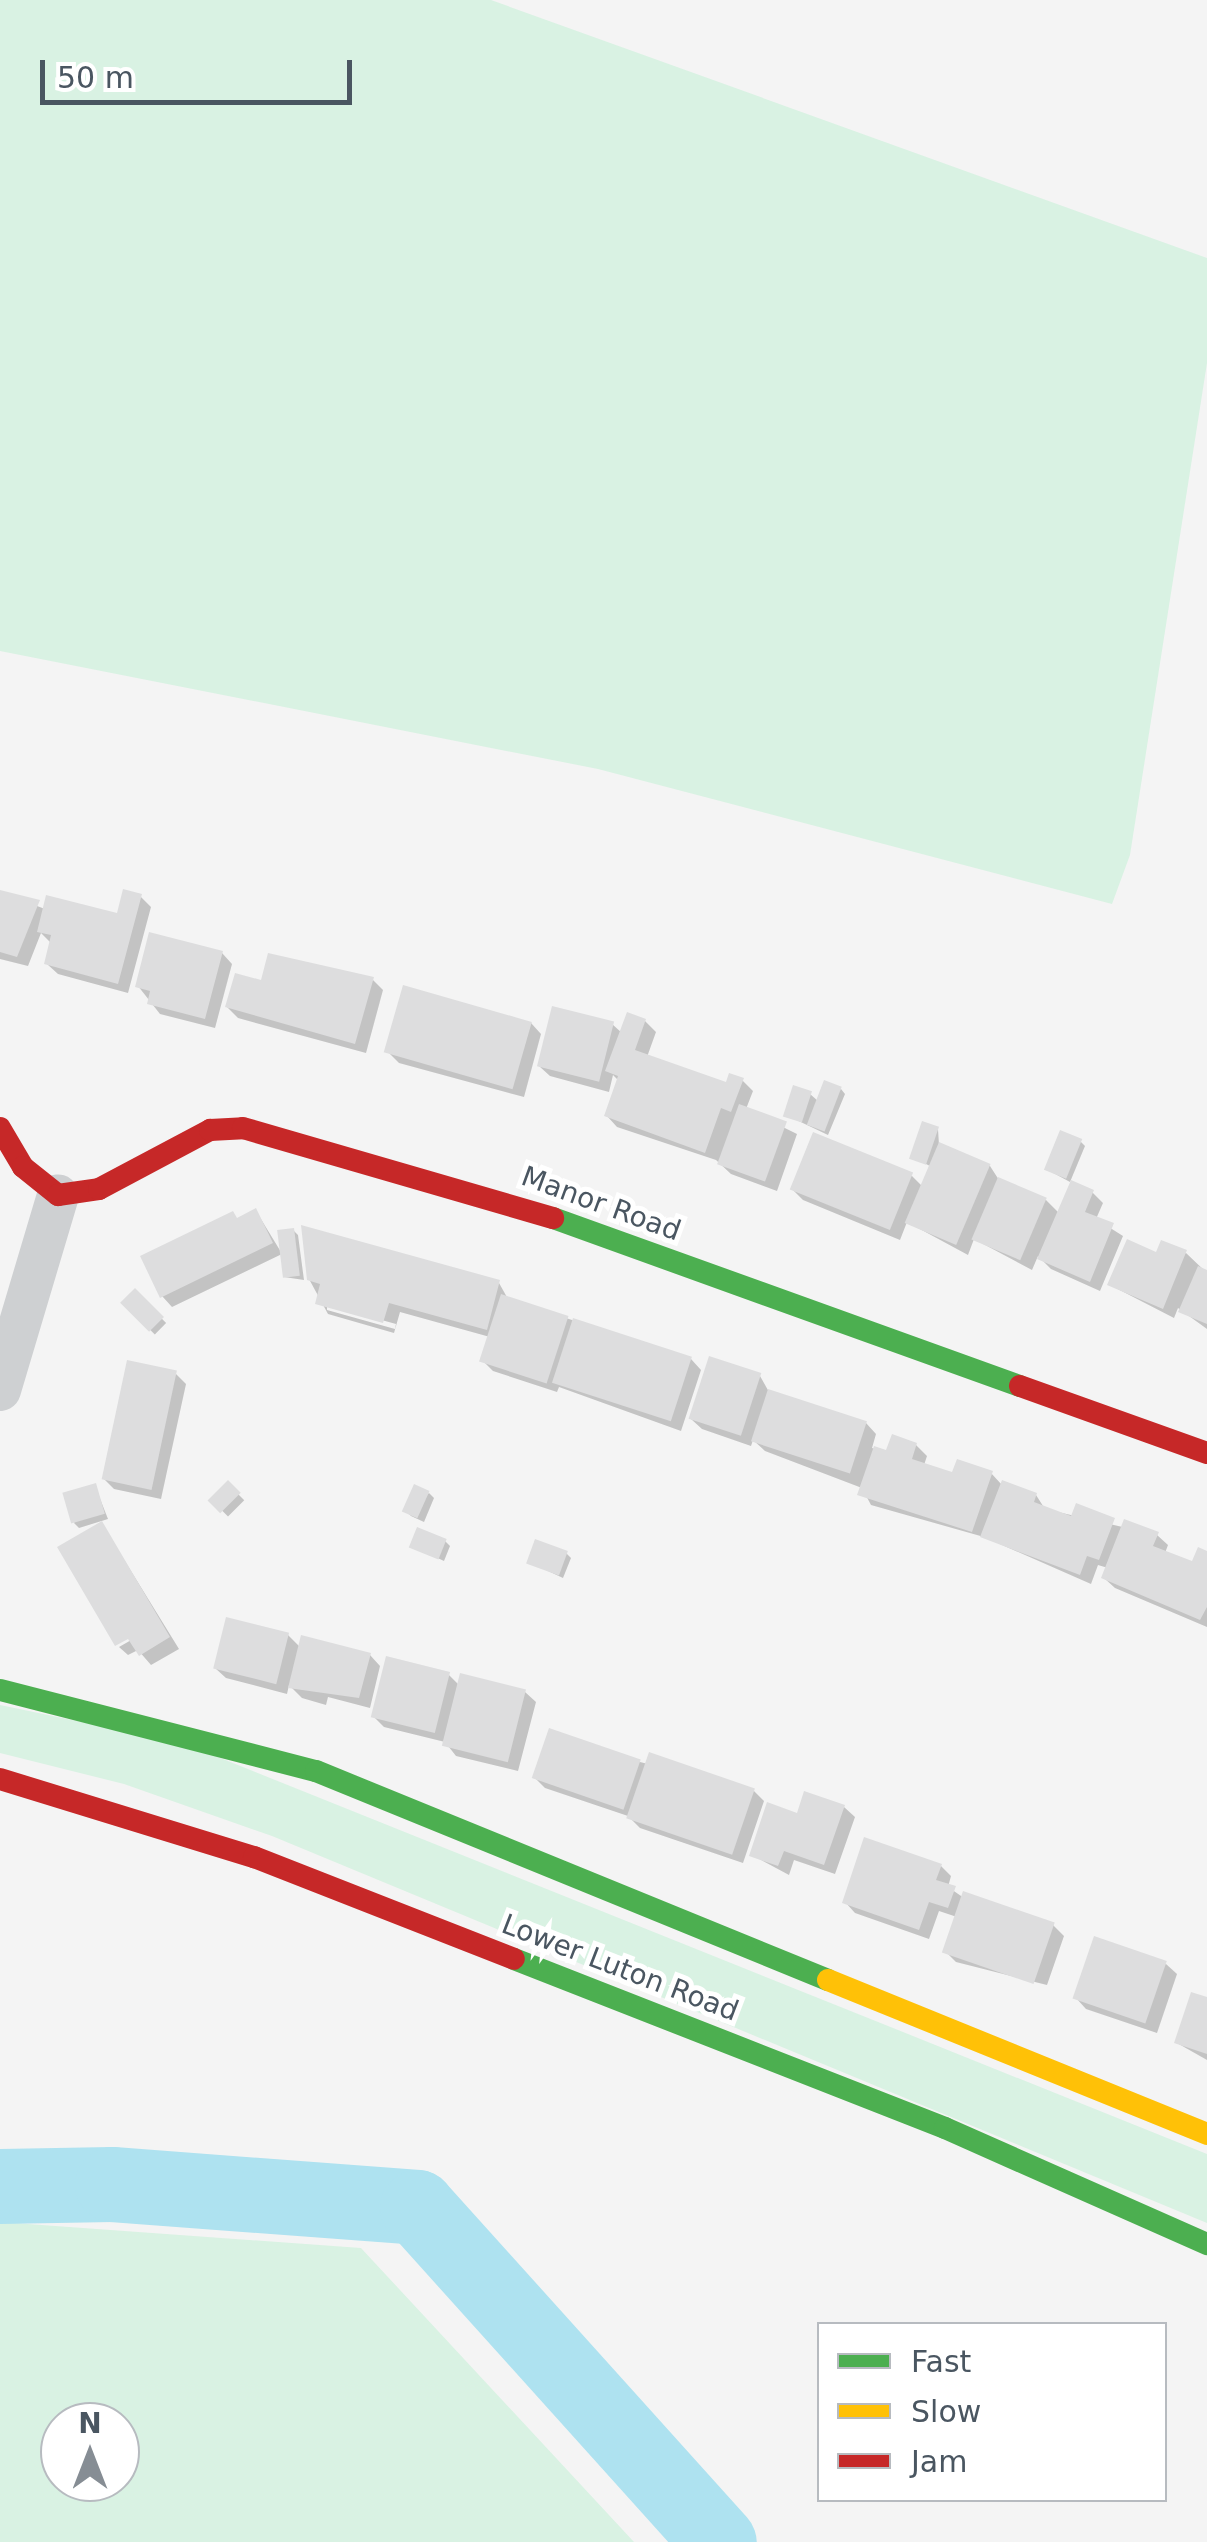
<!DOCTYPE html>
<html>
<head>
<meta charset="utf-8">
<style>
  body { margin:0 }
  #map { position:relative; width:1207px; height:2542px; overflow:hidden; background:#f4f4f4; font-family:"DejaVu Sans",sans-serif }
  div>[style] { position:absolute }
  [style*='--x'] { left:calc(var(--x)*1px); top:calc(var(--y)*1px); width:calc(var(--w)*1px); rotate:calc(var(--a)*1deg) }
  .green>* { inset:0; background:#d9f2e3 }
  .shadow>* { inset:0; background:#0003; transform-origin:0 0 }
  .river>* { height:75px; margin:-37.5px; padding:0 37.5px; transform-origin:37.5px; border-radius:37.5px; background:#aee2f0 }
  .building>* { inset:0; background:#ddddde; transform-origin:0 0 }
  .street>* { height:42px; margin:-21px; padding:0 21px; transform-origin:21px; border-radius:21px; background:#ced0d2 }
  .fast>* { height:22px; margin:-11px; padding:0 11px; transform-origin:11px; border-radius:11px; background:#4caf50 }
  .slow>* { height:22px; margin:-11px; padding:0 11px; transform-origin:11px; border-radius:11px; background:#ffc107 }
  .jam>* { height:22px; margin:-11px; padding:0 11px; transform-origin:11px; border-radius:11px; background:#c62828 }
  span { translate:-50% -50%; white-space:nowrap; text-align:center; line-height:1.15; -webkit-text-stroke:10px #fff; paint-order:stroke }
  .street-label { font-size:28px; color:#4a5661 }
  .legend { position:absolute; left:817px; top:2322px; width:350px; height:180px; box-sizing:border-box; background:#fff; border:2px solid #b7bbc0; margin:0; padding:12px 18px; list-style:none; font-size:30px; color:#4a5661 }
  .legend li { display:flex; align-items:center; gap:20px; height:50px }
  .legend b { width:50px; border:2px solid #b7bbc0 }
  .north { position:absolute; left:40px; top:2402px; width:100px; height:100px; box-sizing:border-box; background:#fff; border:2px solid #b7bbc0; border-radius:50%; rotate:0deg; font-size:28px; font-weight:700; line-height:40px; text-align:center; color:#4a5661 }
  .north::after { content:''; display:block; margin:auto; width:35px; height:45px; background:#868d94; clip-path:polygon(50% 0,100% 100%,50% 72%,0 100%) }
  .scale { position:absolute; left:40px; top:60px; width:312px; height:45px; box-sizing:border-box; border:5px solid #4a5661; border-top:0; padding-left:12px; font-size:30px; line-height:35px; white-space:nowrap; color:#4a5661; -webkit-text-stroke:8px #fff; paint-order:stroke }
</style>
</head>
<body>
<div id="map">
  <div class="green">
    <div style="clip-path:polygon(0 0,491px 0,1207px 258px,1207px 363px,1130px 855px,1112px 904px,598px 769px,0 651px)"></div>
    <div style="clip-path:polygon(0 1705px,183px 1743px,1207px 2154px,1207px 2223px,272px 1836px,124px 1784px,0 1753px)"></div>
    <div style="clip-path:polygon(evenodd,0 2222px,361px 2248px,634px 2542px,0 2542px,0 2222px,120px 2422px,120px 2482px,60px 2482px,60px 2422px,120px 2422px)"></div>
  </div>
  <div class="shadow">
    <div style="clip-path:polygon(0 892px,45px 909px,118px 916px,140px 896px,151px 907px,128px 993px,58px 974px,47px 964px,50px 942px,41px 933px,28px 966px,0 959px)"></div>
    <div style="clip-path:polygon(222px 953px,232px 964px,215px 1028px,160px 1014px,138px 986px)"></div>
    <div style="clip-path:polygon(372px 979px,383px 990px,366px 1053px,238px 1018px,227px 1007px,263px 983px)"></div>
    <div style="clip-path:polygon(645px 1021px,656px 1032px,647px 1057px,727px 1086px,742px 1080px,753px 1091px,746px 1109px,797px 1134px,777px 1191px,731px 1174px,716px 1160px,617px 1127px,607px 1116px,619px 1081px,613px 1075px,609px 1092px,550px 1076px,539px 1066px,612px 1024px,622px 1033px)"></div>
    <div style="clip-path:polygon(531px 1023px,541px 1034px,524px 1097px,399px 1063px,388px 1052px)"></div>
    <div style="clip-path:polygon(841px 1089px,845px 1094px,828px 1135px,786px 1115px,810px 1094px,818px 1101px)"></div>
    <div style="clip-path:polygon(938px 1129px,939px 1145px,990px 1166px,999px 1180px,1046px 1200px,1059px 1213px,1092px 1192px,1103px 1203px,1096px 1219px,1123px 1236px,1100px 1291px,1051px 1269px,1038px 1256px,1032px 1270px,974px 1239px,968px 1255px,907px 1222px,900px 1240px,803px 1200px,792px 1189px,912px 1176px,923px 1187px,932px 1167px,914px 1158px)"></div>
    <div style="clip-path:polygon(1080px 1141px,1085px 1146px,1070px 1182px,1046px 1169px)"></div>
    <div style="clip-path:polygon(256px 1211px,281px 1252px,293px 1230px,298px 1235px,304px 1280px,284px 1277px,282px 1254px,172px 1307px,162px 1296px,239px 1220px)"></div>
    <div style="clip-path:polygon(1186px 1253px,1207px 1273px,1207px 1329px,1178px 1308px,1174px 1318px,1110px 1285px)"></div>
    <div style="clip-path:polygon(evenodd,309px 1279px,499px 1283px,508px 1299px,691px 1359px,701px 1370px,681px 1431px,559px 1387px,557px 1392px,493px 1371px,482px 1360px,490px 1337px,400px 1312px,394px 1333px,328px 1314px,309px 1279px,327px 1305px,396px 1324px,395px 1329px,327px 1310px,327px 1305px)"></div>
    <div style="left:135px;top:1292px;width:44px;height:16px;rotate:45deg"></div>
    <div style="clip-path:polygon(176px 1374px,186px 1384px,161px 1499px,114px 1489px,103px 1478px)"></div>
    <div style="clip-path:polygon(760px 1376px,769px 1392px,866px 1423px,876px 1434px,872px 1448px,888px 1453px,916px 1445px,927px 1456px,924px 1465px,954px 1475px,991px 1473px,1002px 1485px,1036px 1495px,1045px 1509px,1157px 1535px,1168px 1545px,1165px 1553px,1194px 1564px,1207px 1553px,1207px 1627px,1115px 1588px,1104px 1578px,1108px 1568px,1098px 1565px,1091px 1584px,984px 1537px,871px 1505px,862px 1488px,765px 1451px,753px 1440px,751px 1446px,702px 1429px,691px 1419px)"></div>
    <div style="left:228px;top:1484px;width:23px;height:23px;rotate:45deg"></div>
    <div style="clip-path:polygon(95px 1486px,108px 1519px,79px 1528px,74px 1523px)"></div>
    <div style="clip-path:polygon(429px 1493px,434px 1498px,424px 1522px,411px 1516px,407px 1512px)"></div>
    <div style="clip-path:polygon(102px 1524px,179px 1649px,151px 1665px,138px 1650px,128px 1655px,119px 1647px,140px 1635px)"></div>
    <div style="clip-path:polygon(445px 1541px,450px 1546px,444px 1561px,412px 1546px)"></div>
    <div style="clip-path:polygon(566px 1553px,571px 1558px,563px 1578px,529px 1562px)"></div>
    <div style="clip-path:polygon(288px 1635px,301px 1648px,370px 1655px,380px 1666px,370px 1708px,328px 1697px,326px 1705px,302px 1698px,289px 1685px,287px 1694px,226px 1678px,215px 1668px)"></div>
    <div style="clip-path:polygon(448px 1674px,460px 1686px,525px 1692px,536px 1702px,518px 1771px,456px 1756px,445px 1742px,384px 1727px,373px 1716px)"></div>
    <div style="clip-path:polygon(640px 1762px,753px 1790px,764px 1801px,743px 1863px,640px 1828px,628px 1816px,545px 1788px,534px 1777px)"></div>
    <div style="clip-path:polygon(844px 1807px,855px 1817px,835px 1874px,794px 1860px,789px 1875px,752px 1855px,798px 1816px)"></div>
    <div style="clip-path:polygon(941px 1866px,951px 1876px,948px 1887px,964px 1898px,1053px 1925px,1064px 1936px,1047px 1985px,956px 1962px,945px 1951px,957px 1917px,939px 1911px,929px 1939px,855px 1913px,845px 1902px)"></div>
    <div style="clip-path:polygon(1166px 1964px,1177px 1974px,1157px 2033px,1086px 2009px,1076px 1998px)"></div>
    <div style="clip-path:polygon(1207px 2000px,1207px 2060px,1177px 2043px)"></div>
  </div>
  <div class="river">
    <div style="--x:0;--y:2186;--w:112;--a:-1"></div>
    <div style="--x:112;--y:2184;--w:306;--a:4.3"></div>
    <div style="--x:417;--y:2207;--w:451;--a:48"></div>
  </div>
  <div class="building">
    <div style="clip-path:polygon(123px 889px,142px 894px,118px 984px,44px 964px,51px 935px,37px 932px,46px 895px,117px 913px)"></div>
    <div style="clip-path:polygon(0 890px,40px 900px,17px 957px,0 952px)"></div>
    <div style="clip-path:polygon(149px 932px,223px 951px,205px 1019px,147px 1004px,150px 991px,135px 987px)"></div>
    <div style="clip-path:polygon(268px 953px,374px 977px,355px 1044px,225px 1007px,235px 973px,261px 980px)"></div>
    <div style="left:403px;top:985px;width:134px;height:70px;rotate:16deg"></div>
    <div style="left:552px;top:1006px;width:64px;height:62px;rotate:14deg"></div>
    <div style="clip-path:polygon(627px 1012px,646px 1019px,635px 1050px,726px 1082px,729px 1073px,744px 1078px,731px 1112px,721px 1108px,705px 1153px,604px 1116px,618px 1076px,605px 1071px)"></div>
    <div style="left:824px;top:1080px;width:19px;height:48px;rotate:21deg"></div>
    <div style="left:793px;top:1085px;width:20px;height:33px;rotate:18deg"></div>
    <div style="left:739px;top:1104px;width:51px;height:64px;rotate:20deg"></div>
    <div style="left:922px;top:1121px;width:18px;height:40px;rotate:19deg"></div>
    <div style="left:1060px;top:1130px;width:24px;height:43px;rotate:22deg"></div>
    <div style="left:813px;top:1132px;width:108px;height:62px;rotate:22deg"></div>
    <div style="left:939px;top:1142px;width:56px;height:88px;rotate:23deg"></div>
    <div style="left:998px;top:1177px;width:53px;height:68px;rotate:23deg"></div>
    <div style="clip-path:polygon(1071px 1180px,1094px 1190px,1085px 1212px,1114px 1223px,1090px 1282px,1037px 1259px)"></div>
    <div style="clip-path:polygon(256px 1208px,273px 1243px,160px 1298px,140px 1256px,233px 1211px,237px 1218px)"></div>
    <div style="clip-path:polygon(301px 1225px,500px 1280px,487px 1330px,389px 1303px,383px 1323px,315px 1304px,320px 1284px,307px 1280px)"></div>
    <div style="left:294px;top:1228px;width:48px;height:17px;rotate:83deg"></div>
    <div style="clip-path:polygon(1127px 1239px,1156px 1252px,1161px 1240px,1187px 1250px,1163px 1309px,1107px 1285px)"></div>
    <div style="clip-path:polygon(1198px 1266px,1207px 1270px,1207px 1324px,1178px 1312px)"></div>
    <div style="left:135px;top:1288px;width:41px;height:21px;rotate:45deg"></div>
    <div style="left:501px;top:1294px;width:71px;height:71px;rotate:18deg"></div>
    <div style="left:573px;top:1318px;width:125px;height:68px;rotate:18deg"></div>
    <div style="left:709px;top:1356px;width:55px;height:66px;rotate:18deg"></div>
    <div style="left:127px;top:1360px;width:51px;height:122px;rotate:12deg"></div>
    <div style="left:768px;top:1389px;width:104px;height:55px;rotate:18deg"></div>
    <div style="clip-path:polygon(892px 1434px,917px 1443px,912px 1459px,952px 1472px,957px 1459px,993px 1471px,972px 1532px,857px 1495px,874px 1446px,886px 1450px)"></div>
    <div style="left:228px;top:1480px;width:18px;height:29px;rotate:45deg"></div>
    <div style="clip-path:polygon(1002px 1480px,1037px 1493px,1034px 1502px,1071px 1516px,1076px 1503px,1115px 1518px,1099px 1560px,1087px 1556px,1080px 1575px,980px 1537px)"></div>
    <div style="left:96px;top:1483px;width:32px;height:35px;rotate:74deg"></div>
    <div style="left:414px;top:1484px;width:17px;height:30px;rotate:24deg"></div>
    <div style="clip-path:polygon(1124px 1519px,1159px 1532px,1153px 1546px,1192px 1561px,1198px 1547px,1207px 1551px,1207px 1607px,1200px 1620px,1101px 1578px)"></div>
    <div style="clip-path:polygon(102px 1521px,170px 1637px,139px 1656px,128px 1639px,115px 1646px,57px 1547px)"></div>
    <div style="left:417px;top:1527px;width:32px;height:22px;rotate:22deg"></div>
    <div style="left:535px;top:1539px;width:35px;height:26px;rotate:20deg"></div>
    <div style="left:226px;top:1617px;width:65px;height:53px;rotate:14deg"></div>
    <div style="clip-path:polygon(301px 1635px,371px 1653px,359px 1698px,288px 1688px)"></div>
    <div style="left:386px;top:1656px;width:66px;height:63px;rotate:14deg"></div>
    <div style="left:460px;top:1673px;width:68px;height:75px;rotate:14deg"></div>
    <div style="left:549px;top:1728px;width:97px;height:53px;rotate:19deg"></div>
    <div style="left:649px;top:1752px;width:112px;height:70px;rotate:19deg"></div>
    <div style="clip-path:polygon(804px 1791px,845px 1805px,824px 1865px,784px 1851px,778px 1866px,749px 1856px,767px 1802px,797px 1813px)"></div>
    <div style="clip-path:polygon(864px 1837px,942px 1864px,936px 1880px,956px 1886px,948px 1908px,929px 1902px,919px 1930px,842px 1903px)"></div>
    <div style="left:963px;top:1891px;width:97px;height:65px;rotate:19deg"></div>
    <div style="left:1094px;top:1936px;width:77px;height:66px;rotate:19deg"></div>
    <div style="clip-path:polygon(1191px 1992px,1207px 1997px,1207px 2054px,1174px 2043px)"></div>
  </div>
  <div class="street">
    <div style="--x:0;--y:1390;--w:203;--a:-73.4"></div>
  </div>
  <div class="fast">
    <div style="--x:553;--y:1218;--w:496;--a:19.8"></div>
    <div style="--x:0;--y:1690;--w:326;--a:14.4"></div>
    <div style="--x:316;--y:1771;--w:553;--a:22.21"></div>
    <div style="--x:514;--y:1959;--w:463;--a:21.4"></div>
    <div style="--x:945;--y:2128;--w:287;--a:23.9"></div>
  </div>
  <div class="slow">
    <div style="--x:828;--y:1980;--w:409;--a:22.1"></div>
  </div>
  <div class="jam">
    <div style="--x:0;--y:1128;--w:45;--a:59.5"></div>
    <div style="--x:23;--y:1167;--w:45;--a:38.7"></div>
    <div style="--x:58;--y:1195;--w:41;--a:-8.3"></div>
    <div style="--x:99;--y:1189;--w:126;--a:-28"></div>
    <div style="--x:210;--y:1130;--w:33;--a:-3"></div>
    <div style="--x:243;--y:1128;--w:323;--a:16.2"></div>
    <div style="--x:1020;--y:1386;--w:199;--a:19.7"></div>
    <div style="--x:0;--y:1779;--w:266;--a:17.1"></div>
    <div style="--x:254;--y:1857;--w:279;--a:21.4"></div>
  </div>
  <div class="street-label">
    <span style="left:601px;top:1204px;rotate:20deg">Manor Road</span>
    <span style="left:620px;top:1968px;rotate:21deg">Lower Luton Road</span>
  </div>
  <ul class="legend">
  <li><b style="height:12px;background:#4caf50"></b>Fast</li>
  <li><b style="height:12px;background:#ffc107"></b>Slow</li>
  <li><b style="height:12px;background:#c62828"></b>Jam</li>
  </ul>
  <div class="north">N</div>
  <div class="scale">50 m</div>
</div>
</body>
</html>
